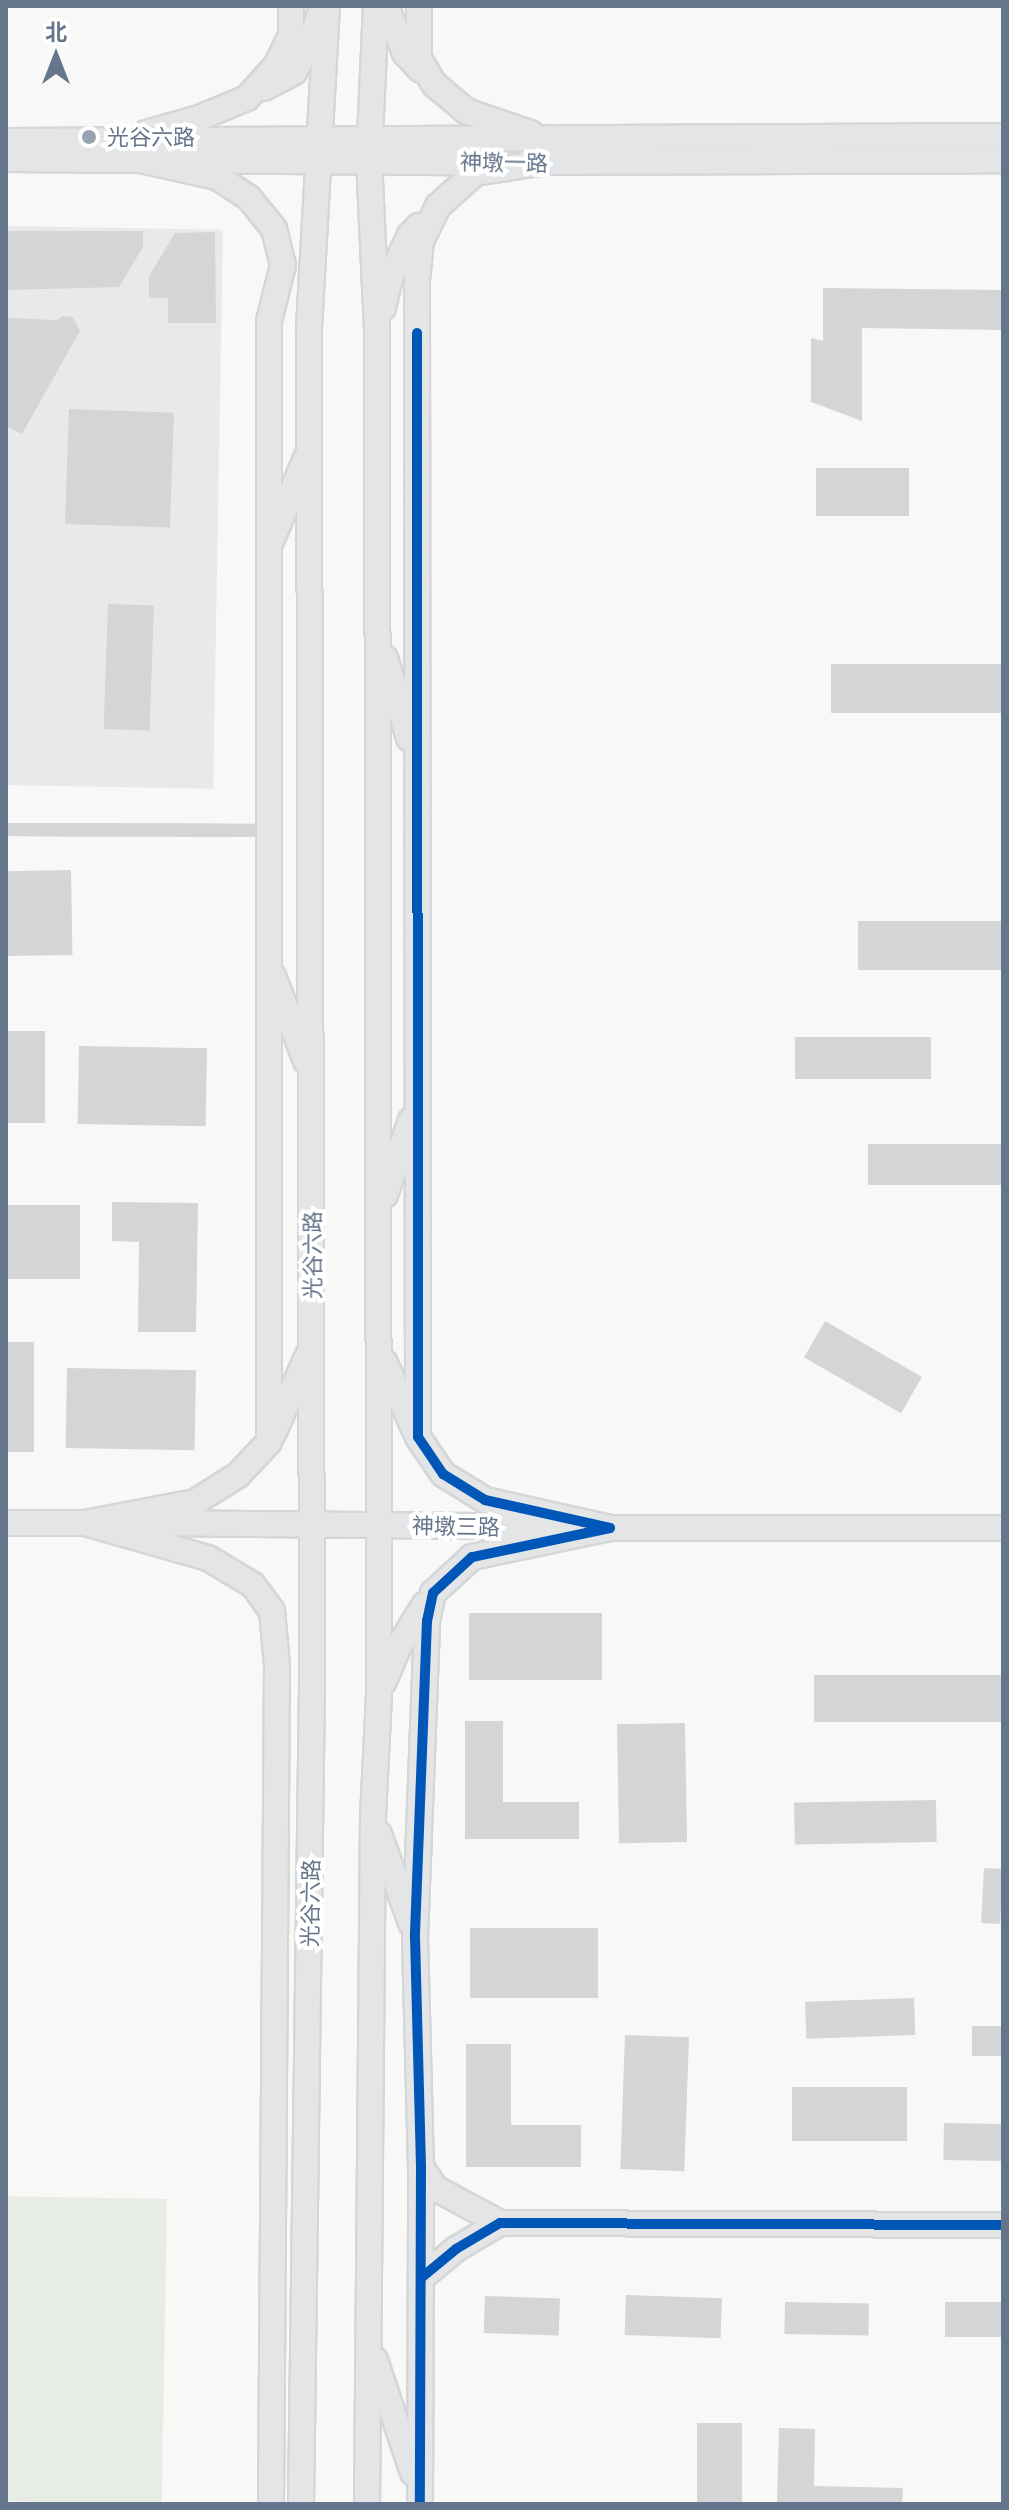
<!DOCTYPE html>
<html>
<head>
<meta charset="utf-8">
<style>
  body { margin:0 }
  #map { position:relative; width:1009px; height:2510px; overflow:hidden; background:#f8f8f7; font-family:"IBM Plex Sans","Noto Sans SC",sans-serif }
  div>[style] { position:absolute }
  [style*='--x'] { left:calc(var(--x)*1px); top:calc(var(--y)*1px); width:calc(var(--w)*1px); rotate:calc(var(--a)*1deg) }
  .built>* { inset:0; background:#e8e9e9; transform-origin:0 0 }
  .green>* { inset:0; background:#e7ece5; transform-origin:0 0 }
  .building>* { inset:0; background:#d4d5d6; transform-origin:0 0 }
  .roads { filter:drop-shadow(2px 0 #d4d6d8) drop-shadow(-2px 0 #d4d6d8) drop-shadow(0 2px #d4d6d8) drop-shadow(0 -2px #d4d6d8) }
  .lane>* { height:9px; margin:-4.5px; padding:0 4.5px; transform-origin:4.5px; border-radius:4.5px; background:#d4d5d6 }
  .secondary>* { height:24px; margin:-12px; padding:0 12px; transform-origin:12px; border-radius:12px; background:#e4e5e6 }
  .cycleway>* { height:10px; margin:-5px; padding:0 5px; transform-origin:5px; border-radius:5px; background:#0057b8 }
  .dots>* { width:22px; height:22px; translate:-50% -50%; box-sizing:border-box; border:4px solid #fff; border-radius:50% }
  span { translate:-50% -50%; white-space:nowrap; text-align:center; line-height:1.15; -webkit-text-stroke:8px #fff; paint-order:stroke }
  .poi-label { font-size:22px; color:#65758b }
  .left { translate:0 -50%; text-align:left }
  .street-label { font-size:22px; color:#65758b }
  .frame { position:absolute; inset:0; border:8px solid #65758b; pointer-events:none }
  .north { position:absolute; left:16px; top:16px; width:80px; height:80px; -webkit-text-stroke:6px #fff; paint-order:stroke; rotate:0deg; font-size:22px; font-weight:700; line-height:32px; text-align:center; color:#65758b }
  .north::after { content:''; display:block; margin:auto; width:28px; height:36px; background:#65758b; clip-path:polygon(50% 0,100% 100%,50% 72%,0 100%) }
</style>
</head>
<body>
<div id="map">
  <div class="built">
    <div style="left:6px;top:226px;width:217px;height:559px;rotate:1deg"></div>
  </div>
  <div class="green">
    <div style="left:167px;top:2199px;width:305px;height:163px;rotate:91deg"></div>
  </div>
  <div class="building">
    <div style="clip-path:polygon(6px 231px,143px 231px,143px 247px,119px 287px,6px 290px)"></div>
    <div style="clip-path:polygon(215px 232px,216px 323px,168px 323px,168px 298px,149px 298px,149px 276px,175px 233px)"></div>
    <div style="clip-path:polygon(823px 288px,1003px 290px,1003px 330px,862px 328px,862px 421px,811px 402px,811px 338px,823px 341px)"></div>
    <div style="clip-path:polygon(62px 316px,73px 317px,80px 331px,22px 434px,6px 426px,6px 318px,57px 320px)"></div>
    <div style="left:69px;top:409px;width:105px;height:115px;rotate:2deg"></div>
    <div style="left:909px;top:468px;width:48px;height:93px;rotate:90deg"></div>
    <div style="left:108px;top:604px;width:46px;height:125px;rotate:2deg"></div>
    <div style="left:1003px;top:664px;width:49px;height:172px;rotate:90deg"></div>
    <div style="left:71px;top:870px;width:85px;height:65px;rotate:89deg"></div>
    <div style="left:858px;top:921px;width:145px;height:49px"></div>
    <div style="left:6px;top:1031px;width:39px;height:92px"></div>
    <div style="left:795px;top:1037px;width:136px;height:42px"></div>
    <div style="left:79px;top:1046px;width:128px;height:78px;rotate:1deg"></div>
    <div style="left:868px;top:1144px;width:135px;height:41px"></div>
    <div style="clip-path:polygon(112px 1202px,198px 1203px,196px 1332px,138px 1332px,139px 1242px,112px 1241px)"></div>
    <div style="left:6px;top:1205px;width:74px;height:74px"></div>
    <div style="left:825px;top:1321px;width:112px;height:42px;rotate:30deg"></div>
    <div style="left:6px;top:1342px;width:28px;height:110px"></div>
    <div style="left:67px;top:1368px;width:129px;height:80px;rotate:1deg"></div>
    <div style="left:602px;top:1613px;width:67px;height:133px;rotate:90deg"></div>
    <div style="left:814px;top:1675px;width:189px;height:47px"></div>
    <div style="clip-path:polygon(465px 1721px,503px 1721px,503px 1802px,579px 1802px,579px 1839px,465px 1839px)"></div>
    <div style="left:685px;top:1723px;width:119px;height:68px;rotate:89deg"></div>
    <div style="left:936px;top:1800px;width:42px;height:142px;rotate:89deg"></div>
    <div style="left:984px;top:1868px;width:19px;height:55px;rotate:3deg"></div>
    <div style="left:470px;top:1928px;width:128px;height:70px"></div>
    <div style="left:914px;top:1998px;width:37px;height:109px;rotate:88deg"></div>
    <div style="left:1003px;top:2026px;width:30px;height:31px;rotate:90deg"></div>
    <div style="left:625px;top:2035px;width:64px;height:134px;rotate:2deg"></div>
    <div style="clip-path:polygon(466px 2044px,511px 2044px,511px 2125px,581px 2125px,581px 2167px,466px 2167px)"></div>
    <div style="left:792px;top:2087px;width:115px;height:54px"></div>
    <div style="left:944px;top:2123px;width:59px;height:37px;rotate:1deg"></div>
    <div style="left:626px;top:2295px;width:96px;height:40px;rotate:2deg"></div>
    <div style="left:485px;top:2296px;width:75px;height:37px;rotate:2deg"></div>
    <div style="left:785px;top:2302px;width:84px;height:32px;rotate:1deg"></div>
    <div style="left:945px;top:2302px;width:58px;height:35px"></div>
    <div style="left:697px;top:2423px;width:45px;height:81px"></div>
    <div style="clip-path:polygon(779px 2428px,815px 2429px,814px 2486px,903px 2488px,902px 2504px,777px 2504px)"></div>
  </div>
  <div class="roads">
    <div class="lane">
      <div style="--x:6;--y:829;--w:262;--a:0.2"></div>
    </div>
    <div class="secondary">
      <div style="--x:386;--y:6;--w:51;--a:68"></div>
      <div style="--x:405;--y:53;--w:23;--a:47"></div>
      <div style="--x:419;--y:6;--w:53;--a:90"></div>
      <div style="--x:419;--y:59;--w:29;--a:59"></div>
      <div style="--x:434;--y:84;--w:42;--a:40.2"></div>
      <div style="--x:466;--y:111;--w:68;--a:19"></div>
      <div style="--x:264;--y:88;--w:34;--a:-28"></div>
      <div style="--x:294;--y:72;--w:38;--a:-61"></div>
      <div style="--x:312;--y:39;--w:24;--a:-73"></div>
      <div style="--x:146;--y:133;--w:55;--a:-15.8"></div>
      <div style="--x:199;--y:118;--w:52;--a:-22.6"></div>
      <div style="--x:247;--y:98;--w:43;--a:-47.8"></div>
      <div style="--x:276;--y:66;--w:34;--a:-64"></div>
      <div style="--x:291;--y:35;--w:29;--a:-90"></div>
      <div style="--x:6;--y:141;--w:997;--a:-0.29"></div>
      <div style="--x:6;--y:159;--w:487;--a:0.4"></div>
      <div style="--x:136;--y:159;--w:83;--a:12.5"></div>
      <div style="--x:217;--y:177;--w:38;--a:33"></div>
      <div style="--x:249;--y:198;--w:40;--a:51"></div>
      <div style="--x:274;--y:229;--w:37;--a:76"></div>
      <div style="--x:283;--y:265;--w:58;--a:104"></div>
      <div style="--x:269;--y:321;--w:1121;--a:90"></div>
      <div style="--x:269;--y:1442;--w:45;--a:133.2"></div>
      <div style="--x:238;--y:1475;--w:51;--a:147.9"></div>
      <div style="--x:195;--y:1502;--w:112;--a:169.2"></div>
      <div style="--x:85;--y:1523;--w:128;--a:15.9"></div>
      <div style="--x:208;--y:1558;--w:52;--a:31"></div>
      <div style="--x:253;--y:1585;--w:32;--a:54"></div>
      <div style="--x:272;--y:1611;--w:54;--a:84.7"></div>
      <div style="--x:277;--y:1665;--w:839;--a:90.41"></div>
      <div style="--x:529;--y:162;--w:474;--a:-0.2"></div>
      <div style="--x:383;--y:308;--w:31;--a:-77"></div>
      <div style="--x:390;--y:278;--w:47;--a:-65.1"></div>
      <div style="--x:410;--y:235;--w:13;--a:-45"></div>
      <div style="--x:272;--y:539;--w:88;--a:-67.2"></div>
      <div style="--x:385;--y:658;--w:84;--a:73.3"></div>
      <div style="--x:273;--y:976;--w:91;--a:68.8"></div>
      <div style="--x:385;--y:1195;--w:79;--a:-70.9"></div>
      <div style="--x:385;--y:1363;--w:74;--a:66.2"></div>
      <div style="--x:273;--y:1434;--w:86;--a:-66.1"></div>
      <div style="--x:6;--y:1523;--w:94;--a:0"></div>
      <div style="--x:140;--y:1523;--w:420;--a:0.5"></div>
      <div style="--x:596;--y:1528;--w:407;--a:0"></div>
      <div style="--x:384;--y:1681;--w:38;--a:-67"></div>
      <div style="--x:399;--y:1646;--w:49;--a:-58.2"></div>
      <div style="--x:379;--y:1834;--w:95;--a:70.2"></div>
      <div style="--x:421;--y:2167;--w:25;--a:56"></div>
      <div style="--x:435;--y:2188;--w:74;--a:28.3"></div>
      <div style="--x:421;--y:2278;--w:45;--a:-39.6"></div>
      <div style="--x:456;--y:2249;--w:51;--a:-30.6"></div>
      <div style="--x:500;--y:2223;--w:503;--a:0.23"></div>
      <div style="--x:375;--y:2360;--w:119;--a:71.4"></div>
      <div style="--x:301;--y:2504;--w:815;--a:-89.23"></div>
      <div style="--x:312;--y:1689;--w:1361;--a:-90.13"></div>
      <div style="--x:309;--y:328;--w:323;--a:-86.8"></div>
      <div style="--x:367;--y:2504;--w:687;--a:-89.5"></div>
      <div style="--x:373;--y:1817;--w:123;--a:-87.2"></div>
      <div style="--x:379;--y:1694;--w:1365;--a:-90.08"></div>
      <div style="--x:377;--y:329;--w:169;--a:-92.7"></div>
      <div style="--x:369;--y:160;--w:154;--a:-87.4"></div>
      <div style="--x:420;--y:2504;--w:337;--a:-89.8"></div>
      <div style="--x:421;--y:2167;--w:230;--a:-91.5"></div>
      <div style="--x:415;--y:1937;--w:316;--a:-87.8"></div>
      <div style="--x:427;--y:1621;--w:29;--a:-78"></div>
      <div style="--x:433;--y:1593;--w:53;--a:-42.7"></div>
      <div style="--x:472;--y:1557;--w:141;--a:-11.9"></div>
      <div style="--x:610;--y:1528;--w:128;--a:-167.4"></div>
      <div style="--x:485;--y:1500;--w:49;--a:-148.2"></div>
      <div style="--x:443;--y:1474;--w:45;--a:-124"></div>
      <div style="--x:418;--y:1437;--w:1157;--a:-90.05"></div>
      <div style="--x:417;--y:280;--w:39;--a:-84"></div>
      <div style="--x:421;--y:241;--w:39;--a:-64"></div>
      <div style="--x:438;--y:206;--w:50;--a:-41.7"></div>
      <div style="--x:475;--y:173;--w:72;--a:-8.8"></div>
    </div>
  </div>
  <div class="cycleway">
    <div style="--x:417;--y:333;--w:1104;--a:89.95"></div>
    <div style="--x:418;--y:1437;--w:45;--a:56"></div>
    <div style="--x:443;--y:1474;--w:49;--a:31.8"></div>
    <div style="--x:485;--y:1500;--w:128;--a:12.6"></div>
    <div style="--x:610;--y:1528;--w:141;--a:168.1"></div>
    <div style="--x:472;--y:1557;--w:53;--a:137.3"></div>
    <div style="--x:433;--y:1593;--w:29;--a:102"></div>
    <div style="--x:427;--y:1621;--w:316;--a:92.2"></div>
    <div style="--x:415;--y:1937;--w:230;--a:88.5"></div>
    <div style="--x:421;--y:2167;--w:337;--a:90.2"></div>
    <div style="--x:421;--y:2278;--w:45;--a:-39.6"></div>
    <div style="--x:456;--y:2249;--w:51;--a:-30.6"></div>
    <div style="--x:500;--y:2223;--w:503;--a:0.23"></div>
  </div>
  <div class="dots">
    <div style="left:89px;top:137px;background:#98a3b1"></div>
  </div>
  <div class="poi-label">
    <span class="left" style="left:107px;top:137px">光谷六路</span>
  </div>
  <div class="street-label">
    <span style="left:504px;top:162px;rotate:1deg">神墩一路</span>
    <span style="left:312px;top:1255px;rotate:-90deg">光谷六路</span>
    <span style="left:456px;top:1526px;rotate:1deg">神墩三路</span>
    <span style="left:310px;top:1903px;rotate:-89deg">光谷六路</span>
  </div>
  <div class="frame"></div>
  <div class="north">北</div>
</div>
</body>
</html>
